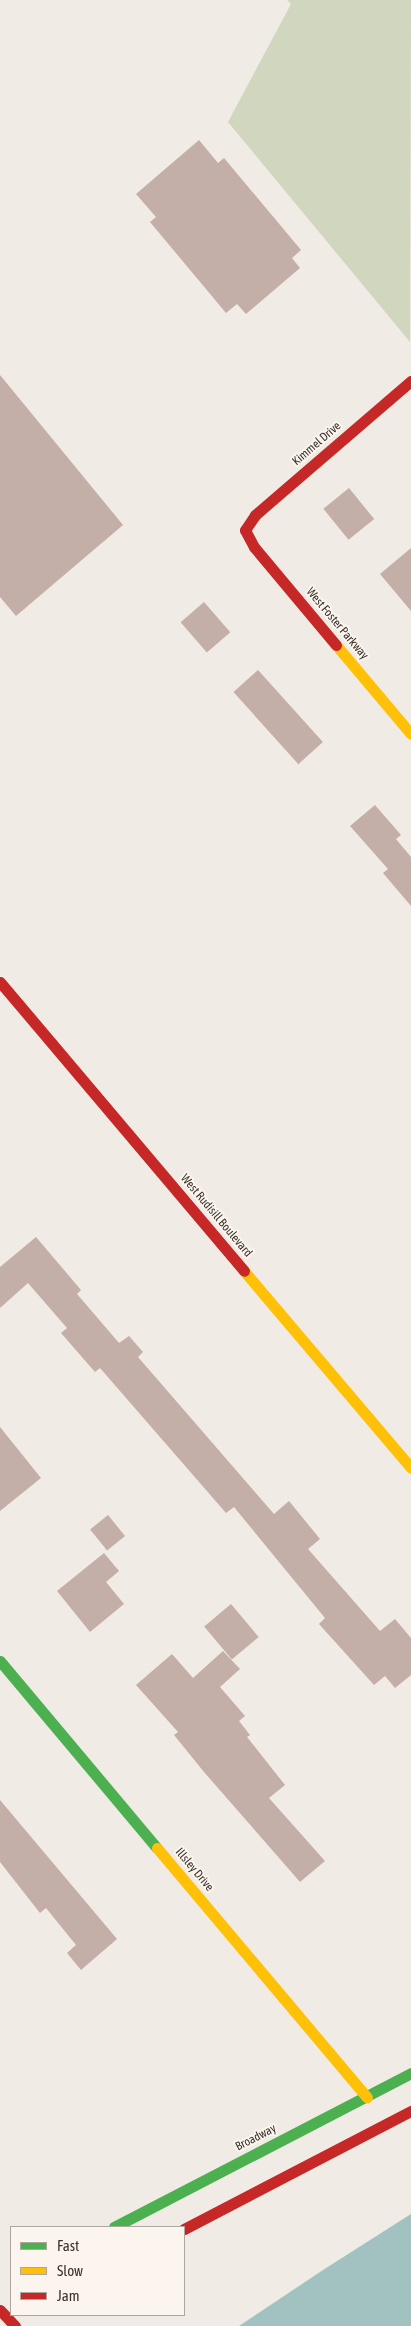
<!DOCTYPE html>
<html>
<head>
<meta charset="utf-8">
<style>
  body { margin:0 }
  #map { position:relative; width:411px; height:2326px; overflow:hidden; background:#f0ebe5; font-family:"Asap Condensed",sans-serif }
  div>[style] { position:absolute }
  [style*='--x'] { left:calc(var(--x)*1px); top:calc(var(--y)*1px); width:calc(var(--w)*1px); rotate:calc(var(--a)*1deg) }
  .green>* { inset:0; background:#d1d6bf }
  .water>* { inset:0; background:#a1c2c1 }
  .building>* { inset:0; background:#c3afa7; transform-origin:0 0 }
  .fast>* { height:11px; margin:-5.5px; padding:0 5.5px; transform-origin:5.5px; border-radius:5.5px; background:#4caf50 }
  .slow>* { height:11px; margin:-5.5px; padding:0 5.5px; transform-origin:5.5px; border-radius:5.5px; background:#ffc107 }
  .jam>* { height:11px; margin:-5.5px; padding:0 5.5px; transform-origin:5.5px; border-radius:5.5px; background:#c62828 }
  span { translate:-50% -50%; white-space:nowrap; text-align:center; line-height:1.15; -webkit-text-stroke:4px #fbf5ee; paint-order:stroke }
  .street-label { font-size:12px; color:#3b302b }
  .legend { position:absolute; left:10px; top:2226px; width:175px; height:90px; box-sizing:border-box; background:#fbf5ee; border:1px solid #aea6a0; margin:0; padding:6px 9px; list-style:none; font-size:15px; color:#3b302b }
  .legend li { display:flex; align-items:center; gap:10px; height:25px }
  .legend b { width:25px; border:1px solid #aea6a0 }
</style>
</head>
<body>
<div id="map">
  <div class="green">
    <div style="clip-path:polygon(287px 0,411px 0,410px 342px,228px 122px,291px 4px)"></div>
  </div>
  <div class="water">
    <div style="clip-path:polygon(411px 2214px,411px 2326px,239px 2326px,323px 2270px)"></div>
  </div>
  <div class="building">
    <div style="clip-path:polygon(199px 140px,218px 163px,224px 158px,301px 250px,292px 258px,300px 268px,246px 314px,237px 304px,226px 313px,150px 222px,156px 217px,136px 194px)"></div>
    <div style="clip-path:polygon(0 375px,123px 525px,16px 616px,0 597px)"></div>
    <div style="left:349px;top:488px;width:40px;height:33px;rotate:51deg"></div>
    <div style="clip-path:polygon(411px 548px,411px 611px,380px 574px)"></div>
    <div style="left:204px;top:602px;width:40px;height:31px;rotate:49deg"></div>
    <div style="left:258px;top:670px;width:97px;height:33px;rotate:48deg"></div>
    <div style="clip-path:polygon(375px 805px,401px 835px,396px 839px,411px 857px,411px 906px,383px 873px,388px 869px,350px 826px)"></div>
    <div style="clip-path:polygon(36px 1237px,81px 1290px,77px 1294px,119px 1343px,129px 1336px,143px 1352px,138px 1357px,274px 1514px,289px 1501px,320px 1539px,308px 1549px,380px 1631px,395px 1619px,411px 1638px,411px 1675px,395px 1688px,385px 1676px,374px 1685px,319px 1624px,325px 1618px,234px 1507px,226px 1513px,100px 1368px,95px 1372px,61px 1333px,67px 1328px,28px 1283px,0 1308px,0 1267px)"></div>
    <div style="clip-path:polygon(0 1427px,41px 1478px,0 1511px)"></div>
    <div style="left:108px;top:1515px;width:27px;height:23px;rotate:51deg"></div>
    <div style="clip-path:polygon(104px 1553px,119px 1571px,106px 1582px,124px 1604px,90px 1632px,57px 1591px)"></div>
    <div style="left:231px;top:1604px;width:43px;height:35px;rotate:50deg"></div>
    <div style="clip-path:polygon(223px 1651px,240px 1669px,220px 1687px,245px 1716px,239px 1721px,250px 1735px,247px 1737px,285px 1785px,269px 1798px,325px 1861px,300px 1882px,204px 1772px,174px 1735px,178px 1732px,136px 1685px,172px 1654px,193px 1678px)"></div>
    <div style="clip-path:polygon(0 1800px,117px 1939px,81px 1970px,67px 1953px,76px 1945px,46px 1908px,40px 1913px,0 1862px)"></div>
  </div>
  <div class="fast">
    <div style="--x:0;--y:1661;--w:244;--a:50"></div>
    <div style="--x:114;--y:2227;--w:335;--a:-27.4"></div>
  </div>
  <div class="slow">
    <div style="--x:336;--y:645;--w:116;--a:49.9"></div>
    <div style="--x:244;--y:1271;--w:258;--a:49.7"></div>
    <div style="--x:157;--y:1848;--w:326;--a:49.9"></div>
  </div>
  <div class="jam">
    <div style="--x:336;--y:645;--w:128;--a:-129.9"></div>
    <div style="--x:254;--y:547;--w:19;--a:-118"></div>
    <div style="--x:245;--y:530;--w:18;--a:-56"></div>
    <div style="--x:255;--y:515;--w:206;--a:-40.7"></div>
    <div style="--x:0;--y:982;--w:378;--a:49.8"></div>
    <div style="--x:184;--y:2229;--w:256;--a:-27.5"></div>
    <div style="--x:0;--y:2310;--w:22;--a:47"></div>
  </div>
  <div class="street-label">
    <span style="left:317px;top:444px;rotate:-41deg">Kimmel Drive</span>
    <span style="left:337px;top:624px;rotate:50deg">West Foster Parkway</span>
    <span style="left:216px;top:1216px;rotate:50deg">West Rudisill Boulevard</span>
    <span style="left:194px;top:1870px;rotate:50deg">Illsley Drive</span>
    <span style="left:256px;top:2138px;rotate:-27deg">Broadway</span>
  </div>
  <ul class="legend">
  <li><b style="height:6px;background:#4caf50"></b>Fast</li>
  <li><b style="height:6px;background:#ffc107"></b>Slow</li>
  <li><b style="height:6px;background:#c62828"></b>Jam</li>
  </ul>
</div>
</body>
</html>
